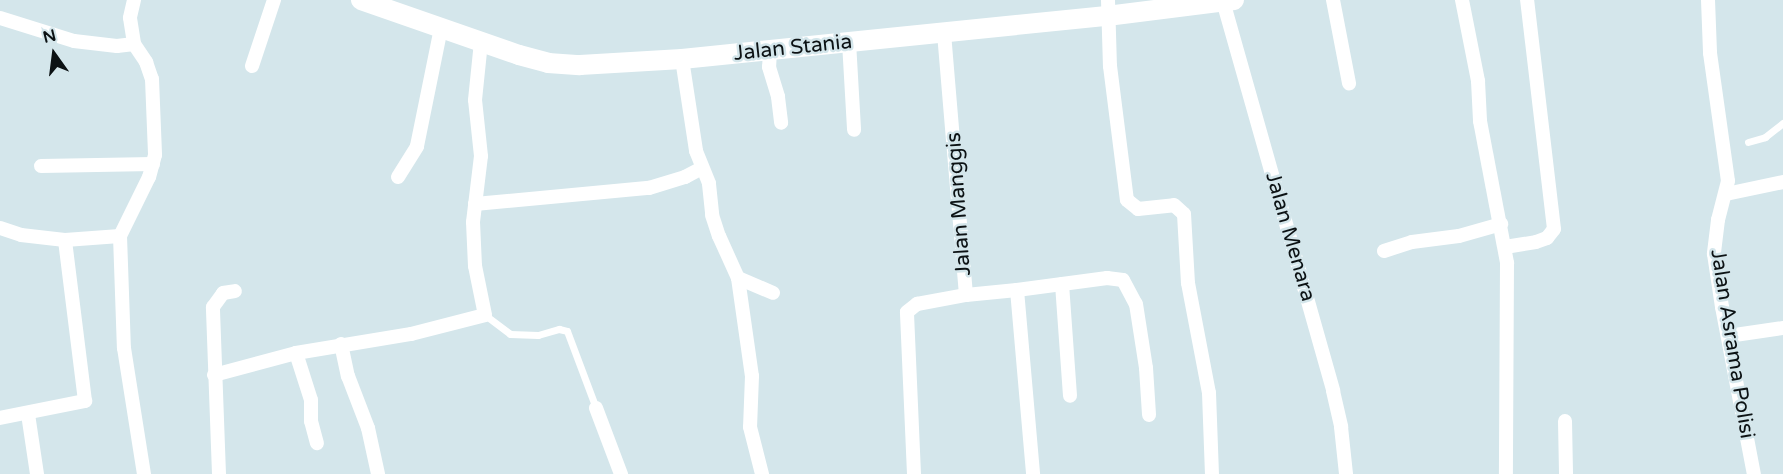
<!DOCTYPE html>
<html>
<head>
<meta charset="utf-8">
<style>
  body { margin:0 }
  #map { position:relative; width:1783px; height:474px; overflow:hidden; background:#d4e6eb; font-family:"Varela Round",sans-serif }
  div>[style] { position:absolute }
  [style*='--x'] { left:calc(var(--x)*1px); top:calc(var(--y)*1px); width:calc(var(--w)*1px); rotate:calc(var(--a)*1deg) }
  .lane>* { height:7px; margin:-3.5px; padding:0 3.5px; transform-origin:3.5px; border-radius:3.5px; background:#fff }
  .street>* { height:14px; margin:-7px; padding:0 7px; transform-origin:7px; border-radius:7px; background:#fff }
  .secondary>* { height:20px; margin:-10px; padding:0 10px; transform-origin:10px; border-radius:10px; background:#fff }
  span { translate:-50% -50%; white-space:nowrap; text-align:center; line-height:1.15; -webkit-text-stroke:5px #d4e6eb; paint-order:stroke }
  .street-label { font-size:21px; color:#0c1214 }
  .north { position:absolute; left:24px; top:24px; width:60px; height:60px; -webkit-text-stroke:4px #d4e6eb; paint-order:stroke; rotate:346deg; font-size:16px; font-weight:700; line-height:24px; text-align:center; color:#0c1214 }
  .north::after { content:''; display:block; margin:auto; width:21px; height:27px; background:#0c1214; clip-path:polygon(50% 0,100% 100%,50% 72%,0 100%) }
</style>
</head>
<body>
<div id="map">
  <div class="lane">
    <div style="--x:1748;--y:142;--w:18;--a:-16"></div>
    <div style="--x:1765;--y:137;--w:23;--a:-38"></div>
    <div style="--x:485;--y:315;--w:31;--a:37"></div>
    <div style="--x:510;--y:334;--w:28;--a:2"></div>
    <div style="--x:538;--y:335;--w:22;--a:-16"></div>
    <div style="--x:559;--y:329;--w:8;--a:14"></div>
    <div style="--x:567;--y:331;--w:82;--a:69.4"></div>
  </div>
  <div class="street">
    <div style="--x:134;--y:0;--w:18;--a:103"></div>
    <div style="--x:130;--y:18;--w:26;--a:81"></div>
    <div style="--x:134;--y:44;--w:22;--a:56"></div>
    <div style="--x:146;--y:62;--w:18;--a:71"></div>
    <div style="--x:152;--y:79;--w:76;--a:87.7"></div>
    <div style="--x:155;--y:155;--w:23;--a:105"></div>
    <div style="--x:149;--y:177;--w:66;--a:116.2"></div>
    <div style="--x:120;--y:236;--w:112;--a:88"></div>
    <div style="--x:124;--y:348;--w:128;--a:81"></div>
    <div style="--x:1108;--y:0;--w:66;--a:88.3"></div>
    <div style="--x:1110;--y:66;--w:135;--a:82.8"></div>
    <div style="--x:1127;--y:200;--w:14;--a:39"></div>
    <div style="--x:1138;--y:209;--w:36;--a:-6"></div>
    <div style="--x:1174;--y:205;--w:13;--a:42"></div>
    <div style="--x:1184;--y:214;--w:69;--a:86.7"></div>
    <div style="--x:1188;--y:283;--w:112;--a:79.2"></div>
    <div style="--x:1209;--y:393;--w:81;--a:87.9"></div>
    <div style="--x:1333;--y:0;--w:85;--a:79.1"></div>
    <div style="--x:1462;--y:0;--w:83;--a:78.8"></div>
    <div style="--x:1478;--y:81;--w:40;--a:87.1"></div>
    <div style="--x:1480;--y:121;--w:145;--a:79.2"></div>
    <div style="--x:1507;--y:263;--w:211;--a:90.3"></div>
    <div style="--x:1708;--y:0;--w:53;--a:87.8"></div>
    <div style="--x:1710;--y:53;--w:129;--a:82"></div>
    <div style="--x:1728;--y:181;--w:40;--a:104.4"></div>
    <div style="--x:1718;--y:220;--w:34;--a:97"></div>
    <div style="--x:1714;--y:254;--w:54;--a:81.4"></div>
    <div style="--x:1722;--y:307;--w:170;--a:79.2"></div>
    <div style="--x:1223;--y:1;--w:405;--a:74.2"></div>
    <div style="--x:1333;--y:391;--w:37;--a:77"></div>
    <div style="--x:1341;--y:427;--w:47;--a:83.9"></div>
    <div style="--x:0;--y:18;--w:77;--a:17.3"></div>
    <div style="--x:74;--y:41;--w:43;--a:6.6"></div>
    <div style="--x:117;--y:46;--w:17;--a:-7"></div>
    <div style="--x:849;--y:42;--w:88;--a:86.7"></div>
    <div style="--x:770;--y:50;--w:17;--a:93"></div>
    <div style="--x:769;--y:67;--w:31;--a:73"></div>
    <div style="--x:778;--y:97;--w:26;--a:83"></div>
    <div style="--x:682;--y:59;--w:93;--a:81.3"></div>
    <div style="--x:696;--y:151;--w:35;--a:68"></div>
    <div style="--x:709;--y:184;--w:31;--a:84"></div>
    <div style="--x:712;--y:215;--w:22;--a:72"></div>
    <div style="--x:719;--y:236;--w:46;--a:65.7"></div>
    <div style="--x:738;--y:278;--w:38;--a:23"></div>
    <div style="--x:252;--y:66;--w:70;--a:-71.6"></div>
    <div style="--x:41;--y:166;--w:112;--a:-1"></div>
    <div style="--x:398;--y:177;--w:36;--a:-58"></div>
    <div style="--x:417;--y:146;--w:120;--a:-78.5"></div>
    <div style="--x:1726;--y:194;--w:58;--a:-11.9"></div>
    <div style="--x:475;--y:204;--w:175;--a:-5.3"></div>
    <div style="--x:649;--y:188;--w:38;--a:-17"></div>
    <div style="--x:685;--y:177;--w:19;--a:-28"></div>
    <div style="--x:0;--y:228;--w:22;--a:18"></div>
    <div style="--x:21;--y:235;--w:44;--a:6.5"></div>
    <div style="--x:65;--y:240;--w:55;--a:-4.2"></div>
    <div style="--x:1505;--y:247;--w:31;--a:-9"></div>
    <div style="--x:1536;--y:242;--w:12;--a:-20"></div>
    <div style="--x:1547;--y:238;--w:11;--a:-52"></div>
    <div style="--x:1554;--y:229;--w:231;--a:-96.7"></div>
    <div style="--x:1384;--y:251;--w:29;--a:-18"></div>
    <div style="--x:1412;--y:242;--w:47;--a:-7.3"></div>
    <div style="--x:1459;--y:236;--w:44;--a:-15.9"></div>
    <div style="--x:738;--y:278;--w:99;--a:81.9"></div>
    <div style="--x:752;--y:376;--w:51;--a:92.2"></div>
    <div style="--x:750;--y:427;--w:49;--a:75.7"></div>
    <div style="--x:1062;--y:284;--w:112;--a:85.9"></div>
    <div style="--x:1017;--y:290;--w:91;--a:-7.6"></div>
    <div style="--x:1107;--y:278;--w:16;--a:7"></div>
    <div style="--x:1123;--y:280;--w:27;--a:62"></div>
    <div style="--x:1136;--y:304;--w:65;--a:81.1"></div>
    <div style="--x:1146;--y:368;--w:47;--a:86.3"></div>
    <div style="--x:966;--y:295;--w:51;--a:-5.6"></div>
    <div style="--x:1017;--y:290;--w:185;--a:85"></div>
    <div style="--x:1728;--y:336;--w:56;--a:-8.3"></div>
    <div style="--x:341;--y:344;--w:33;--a:78"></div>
    <div style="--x:348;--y:376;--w:56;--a:69"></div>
    <div style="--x:368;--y:428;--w:47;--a:77.7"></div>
    <div style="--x:296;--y:353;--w:49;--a:72.3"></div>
    <div style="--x:311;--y:400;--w:21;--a:90"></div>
    <div style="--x:311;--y:421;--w:23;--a:75"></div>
    <div style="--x:214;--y:375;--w:85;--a:-15"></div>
    <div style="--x:296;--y:353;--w:117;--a:-9.4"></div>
    <div style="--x:411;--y:334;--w:76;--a:-14.4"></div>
    <div style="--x:485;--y:315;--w:50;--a:-101.5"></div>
    <div style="--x:475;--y:266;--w:44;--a:-92.6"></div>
    <div style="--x:473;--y:222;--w:66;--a:-83.1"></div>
    <div style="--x:481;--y:156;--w:56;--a:-96.1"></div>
    <div style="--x:475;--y:100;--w:58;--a:-84.1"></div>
    <div style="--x:596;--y:408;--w:71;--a:69.3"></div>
    <div style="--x:28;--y:414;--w:61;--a:81.5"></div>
    <div style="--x:0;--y:418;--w:87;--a:-11.3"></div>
    <div style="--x:85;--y:401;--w:162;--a:-97.1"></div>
    <div style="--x:1565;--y:421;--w:53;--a:88.9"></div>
    <div style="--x:219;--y:474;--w:167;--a:-92.1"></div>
    <div style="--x:213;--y:307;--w:17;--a:-54"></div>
    <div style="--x:223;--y:293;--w:12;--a:-9"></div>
    <div style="--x:914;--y:474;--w:162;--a:-92.5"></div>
    <div style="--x:907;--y:312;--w:13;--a:-39"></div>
    <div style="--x:917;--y:304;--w:50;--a:-10.4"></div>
    <div style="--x:966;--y:295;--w:264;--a:-94.8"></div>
  </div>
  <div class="secondary">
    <div style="--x:361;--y:0;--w:167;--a:19.2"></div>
    <div style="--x:519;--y:55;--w:30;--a:15"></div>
    <div style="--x:548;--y:63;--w:32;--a:4"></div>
    <div style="--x:580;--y:65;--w:102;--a:-3.4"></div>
    <div style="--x:682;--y:59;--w:427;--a:-5.8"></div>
    <div style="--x:1107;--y:16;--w:128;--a:-7.2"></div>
  </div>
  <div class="street-label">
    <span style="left:793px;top:48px;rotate:-6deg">Jalan Stania</span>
    <span style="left:959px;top:204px;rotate:-94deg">Jalan Manggis</span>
    <span style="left:1290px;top:237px;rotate:74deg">Jalan Menara</span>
    <span style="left:1732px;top:344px;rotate:81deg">Jalan Asrama Polisi</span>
  </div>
  <div class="north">N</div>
</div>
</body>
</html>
